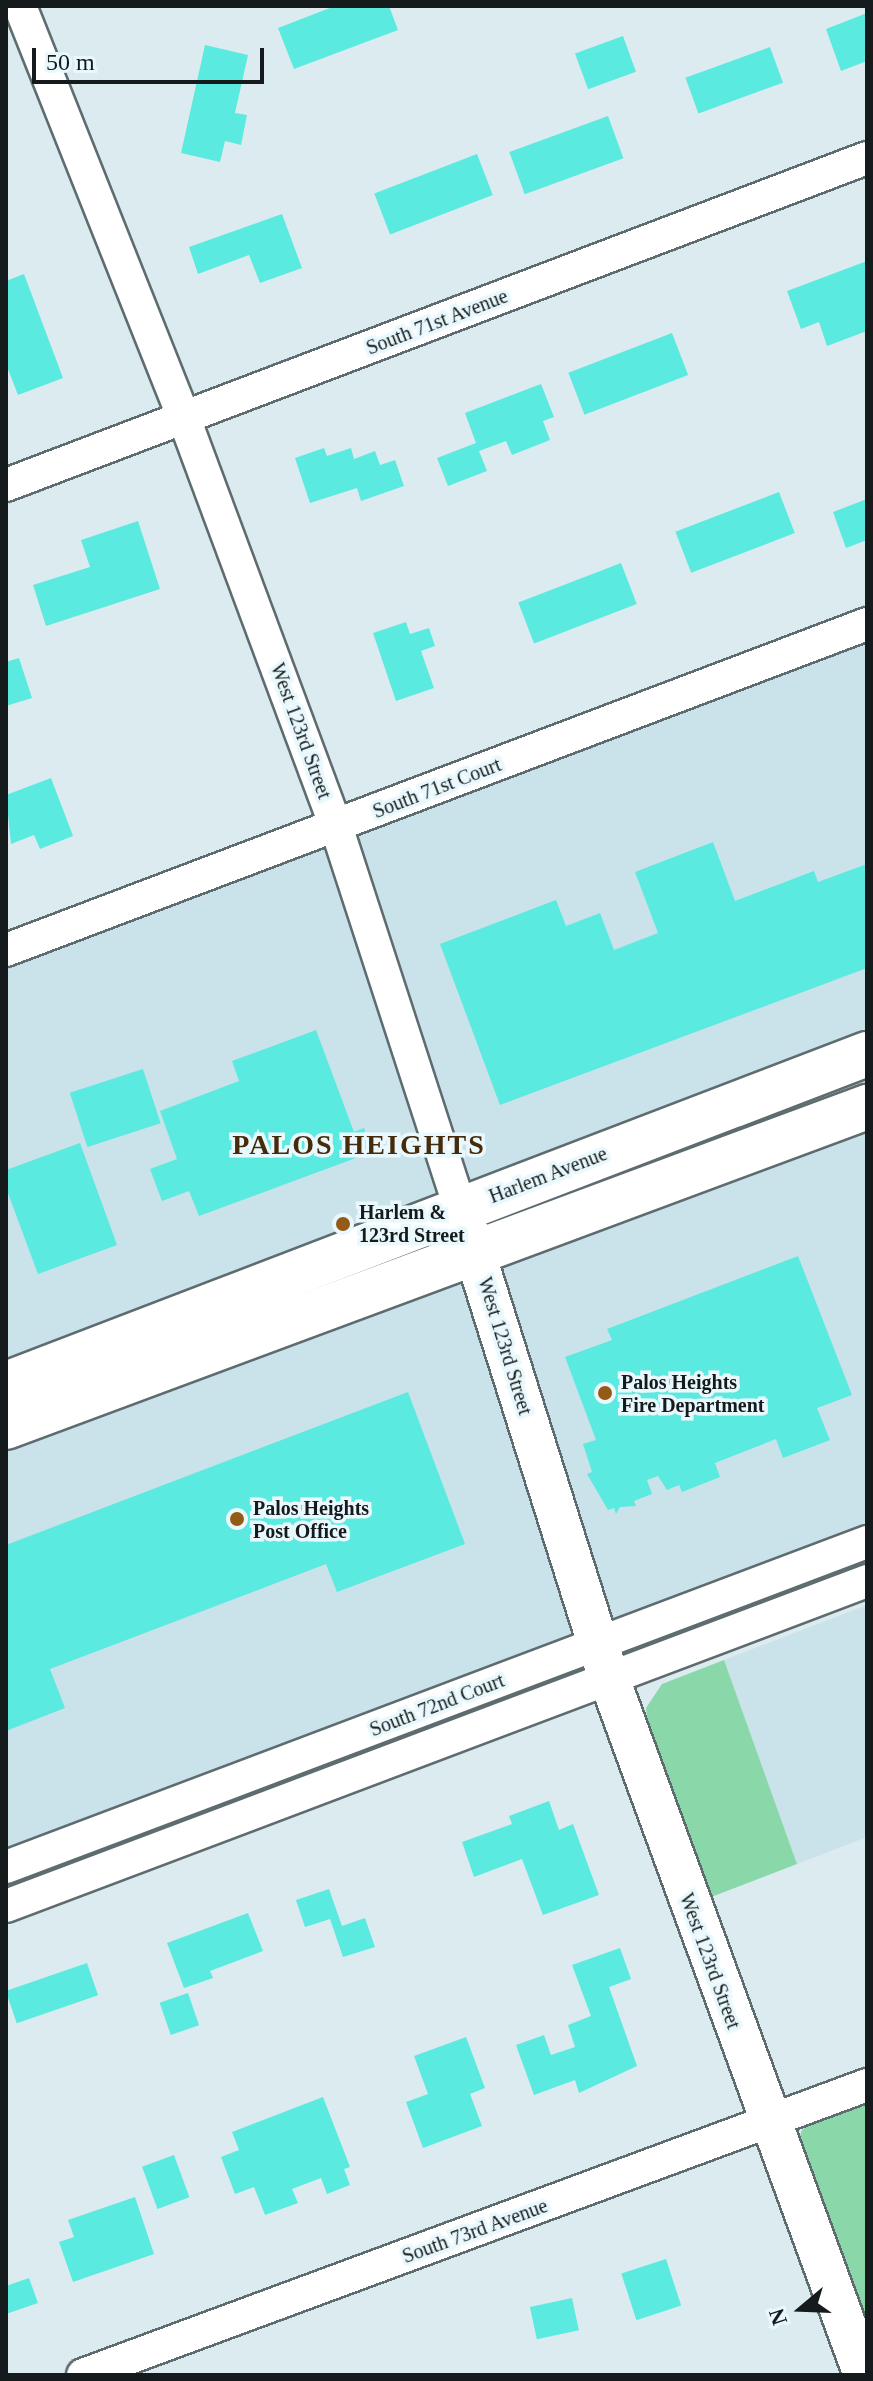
<!DOCTYPE html>
<html>
<head>
<meta charset="utf-8">
<style>
  body { margin:0 }
  #map { position:relative; width:873px; height:2381px; overflow:hidden; background:#dcebef; font-family:"Times New Roman",serif }
  div>[style] { position:absolute }
  [style*='--x'] { left:calc(var(--x)*1px); top:calc(var(--y)*1px); width:calc(var(--w)*1px); rotate:calc(var(--a)*1deg) }
  .built>* { inset:0; background:#cae2e9 }
  .green>* { inset:0; background:#8ad8aa }
  .building>* { inset:0; background:#5beae0; transform-origin:0 0 }
  .roads { filter:drop-shadow(2px 0 #5e6c70) drop-shadow(-2px 0 #5e6c70) drop-shadow(0 2px #5e6c70) drop-shadow(0 -2px #5e6c70) }
  .minor>* { height:32px; margin:-16px; padding:0 16px; transform-origin:16px; border-radius:16px; background:#fff }
  .tertiary>* { height:40px; margin:-20px; padding:0 20px; transform-origin:20px; border-radius:20px; background:#fff }
  .primary>* { height:44px; margin:-22px; padding:0 22px; transform-origin:22px; border-radius:22px; background:#fff }
  .dots>* { width:22px; height:22px; translate:-50% -50%; box-sizing:border-box; border:4px solid #e9f8fd; border-radius:50% }
  span { translate:-50% -50%; white-space:nowrap; text-align:center; line-height:1.15; -webkit-text-stroke:7px #e9f8fd; paint-order:stroke }
  .street-label { font-size:20px; color:#151b1c }
  .poi-label { font-size:20px; color:#151b1c; font-weight:700 }
  .left { translate:0 -50%; text-align:left }
  .district-label { font-size:28px; color:#462b0b; font-weight:700; letter-spacing:2px }
  .frame { position:absolute; inset:0; border:8px solid #151b1c; pointer-events:none }
  .north { position:absolute; left:761px; top:2269px; width:80px; height:80px; -webkit-text-stroke:6px #e9f8fd; paint-order:stroke; rotate:251deg; font-size:22px; font-weight:700; line-height:32px; text-align:center; color:#151b1c }
  .north::after { content:''; display:block; margin:auto; width:28px; height:36px; background:#151b1c; clip-path:polygon(50% 0,100% 100%,50% 72%,0 100%) }
  .scale { position:absolute; left:32px; top:48px; width:232px; height:36px; box-sizing:border-box; border:4px solid #151b1c; border-top:0; padding-left:10px; font-size:24px; line-height:28px; white-space:nowrap; color:#151b1c; -webkit-text-stroke:6px #e9f8fd; paint-order:stroke }
</style>
</head>
<body>
<div id="map">
  <div class="built">
    <div style="clip-path:polygon(867px 635px,867px 1529px,6px 1854px,6px 963px)"></div>
    <div style="clip-path:polygon(867px 1605px,867px 1837px,797px 1864px,724px 1660px)"></div>
  </div>
  <div class="green">
    <div style="clip-path:polygon(724px 1660px,797px 1864px,706px 1899px,651px 1752px,646px 1708px,662px 1684px)"></div>
    <div style="clip-path:polygon(867px 2097px,867px 2340px,797px 2144px,802px 2130px,817px 2119px)"></div>
  </div>
  <div class="building">
    <div style="clip-path:polygon(335px 6px,389px 6px,398px 30px,294px 69px,278px 28px)"></div>
    <div style="clip-path:polygon(867px 13px,867px 61px,841px 71px,826px 29px)"></div>
    <div style="left:623px;top:36px;width:38px;height:51px;rotate:70deg"></div>
    <div style="clip-path:polygon(205px 45px,248px 55px,235px 113px,247px 115px,241px 145px,225px 141px,220px 162px,181px 153px)"></div>
    <div style="left:770px;top:47px;width:38px;height:90px;rotate:70deg"></div>
    <div style="left:608px;top:116px;width:45px;height:105px;rotate:70deg"></div>
    <div style="left:477px;top:154px;width:44px;height:110px;rotate:69deg"></div>
    <div style="clip-path:polygon(282px 214px,302px 268px,260px 283px,249px 255px,198px 274px,189px 247px)"></div>
    <div style="clip-path:polygon(867px 261px,867px 331px,827px 346px,819px 322px,801px 329px,787px 291px)"></div>
    <div style="clip-path:polygon(24px 274px,63px 378px,18px 395px,6px 364px,6px 281px)"></div>
    <div style="left:672px;top:333px;width:45px;height:111px;rotate:69deg"></div>
    <div style="clip-path:polygon(541px 384px,554px 417px,543px 421px,550px 440px,512px 455px,506px 441px,479px 451px,487px 471px,448px 486px,437px 458px,476px 443px,465px 413px)"></div>
    <div style="clip-path:polygon(324px 448px,327px 456px,351px 448px,354px 459px,375px 451px,380px 465px,395px 460px,404px 486px,361px 501px,357px 488px,310px 503px,295px 458px)"></div>
    <div style="left:779px;top:492px;width:44px;height:111px;rotate:69deg"></div>
    <div style="clip-path:polygon(867px 499px,867px 540px,846px 548px,833px 512px)"></div>
    <div style="clip-path:polygon(138px 521px,160px 589px,46px 626px,33px 585px,90px 567px,81px 540px)"></div>
    <div style="left:621px;top:563px;width:44px;height:110px;rotate:69deg"></div>
    <div style="clip-path:polygon(406px 622px,410px 634px,429px 628px,435px 646px,421px 651px,434px 688px,396px 701px,373px 633px)"></div>
    <div style="clip-path:polygon(19px 658px,32px 698px,6px 706px,6px 662px)"></div>
    <div style="clip-path:polygon(51px 778px,73px 836px,40px 849px,34px 835px,11px 844px,6px 795px)"></div>
    <div style="clip-path:polygon(713px 842px,735px 901px,814px 871px,818px 882px,867px 864px,867px 968px,500px 1105px,440px 944px,556px 900px,566px 926px,600px 913px,614px 950px,658px 933px,635px 872px)"></div>
    <div style="clip-path:polygon(316px 1030px,354px 1132px,364px 1128px,372px 1152px,199px 1216px,189px 1191px,162px 1201px,150px 1169px,177px 1159px,160px 1111px,239px 1081px,232px 1061px)"></div>
    <div style="left:143px;top:1069px;width:57px;height:77px;rotate:72deg"></div>
    <div style="clip-path:polygon(80px 1143px,117px 1245px,38px 1274px,6px 1188px,6px 1170px)"></div>
    <div style="clip-path:polygon(798px 1256px,852px 1395px,817px 1408px,830px 1440px,783px 1458px,776px 1439px,715px 1463px,720px 1477px,682px 1492px,679px 1485px,667px 1490px,658px 1476px,647px 1480px,652px 1494px,634px 1501px,636px 1506px,620px 1507px,616px 1514px,614px 1508px,608px 1510px,587px 1474px,592px 1472px,583px 1444px,596px 1440px,565px 1357px,612px 1340px,607px 1329px)"></div>
    <div style="clip-path:polygon(408px 1392px,465px 1544px,337px 1592px,326px 1564px,50px 1669px,65px 1708px,6px 1731px,6px 1545px)"></div>
    <div style="clip-path:polygon(549px 1801px,559px 1830px,573px 1824px,599px 1895px,543px 1915px,522px 1859px,474px 1877px,462px 1842px,512px 1824px,509px 1816px)"></div>
    <div style="clip-path:polygon(329px 1889px,342px 1926px,365px 1918px,375px 1947px,343px 1957px,330px 1919px,305px 1927px,296px 1900px)"></div>
    <div style="clip-path:polygon(248px 1913px,263px 1951px,210px 1971px,213px 1978px,184px 1988px,167px 1943px)"></div>
    <div style="clip-path:polygon(620px 1948px,631px 1979px,609px 1987px,637px 2066px,579px 2093px,575px 2080px,534px 2095px,516px 2045px,544px 2035px,551px 2055px,575px 2047px,568px 2025px,591px 2016px,572px 1965px)"></div>
    <div style="left:87px;top:1963px;width:34px;height:86px;rotate:71deg"></div>
    <div style="left:188px;top:1993px;width:34px;height:30px;rotate:71deg"></div>
    <div style="clip-path:polygon(466px 2037px,485px 2088px,470px 2094px,482px 2126px,423px 2148px,406px 2102px,428px 2094px,414px 2056px)"></div>
    <div style="clip-path:polygon(323px 2097px,350px 2167px,344px 2169px,350px 2185px,327px 2194px,321px 2178px,292px 2189px,298px 2203px,265px 2215px,254px 2187px,235px 2194px,221px 2157px,239px 2150px,232px 2132px)"></div>
    <div style="left:174px;top:2155px;width:45px;height:34px;rotate:70deg"></div>
    <div style="clip-path:polygon(135px 2197px,154px 2254px,73px 2282px,59px 2242px,74px 2237px,68px 2220px)"></div>
    <div style="left:666px;top:2259px;width:49px;height:47px;rotate:72deg"></div>
    <div style="clip-path:polygon(29px 2278px,38px 2303px,6px 2314px,6px 2286px)"></div>
    <div style="left:572px;top:2298px;width:33px;height:43px;rotate:78deg"></div>
  </div>
  <div class="roads">
    <div class="minor">
      <div style="--x:20;--y:6;--w:443;--a:68.3"></div>
      <div style="--x:184;--y:418;--w:435;--a:69.6"></div>
      <div style="--x:336;--y:826;--w:402;--a:72"></div>
      <div style="--x:6;--y:485;--w:921;--a:-20.8"></div>
      <div style="--x:6;--y:950;--w:921;--a:-20.74"></div>
      <div style="--x:6;--y:1867;--w:920;--a:-20.68"></div>
      <div style="--x:6;--y:1906;--w:920;--a:-20.68"></div>
      <div style="--x:83;--y:2375;--w:836;--a:-20.3"></div>
    </div>
    <div class="tertiary">
      <div style="--x:465;--y:1222;--w:481;--a:72.5"></div>
      <div style="--x:610;--y:1681;--w:739;--a:69.9"></div>
    </div>
    <div class="primary">
      <div style="--x:6;--y:1384;--w:922;--a:-20.97"></div>
      <div style="--x:6;--y:1427;--w:919;--a:-20.39"></div>
    </div>
  </div>
  <div class="dots">
    <div style="left:343px;top:1224px;background:#935b15"></div>
    <div style="left:605px;top:1393px;background:#935b15"></div>
    <div style="left:237px;top:1519px;background:#935b15"></div>
  </div>
  <div class="street-label">
    <span style="left:437px;top:322px;rotate:-21deg">South 71st Avenue</span>
    <span style="left:301px;top:731px;rotate:70deg">West 123rd Street</span>
    <span style="left:437px;top:788px;rotate:-21deg">South 71st Court</span>
    <span style="left:548px;top:1175px;rotate:-21deg">Harlem Avenue</span>
    <span style="left:505px;top:1346px;rotate:73deg">West 123rd Street</span>
    <span style="left:437px;top:1705px;rotate:-21deg">South 72nd Court</span>
    <span style="left:710px;top:1961px;rotate:70deg">West 123rd Street</span>
    <span style="left:475px;top:2231px;rotate:-20deg">South 73rd Avenue</span>
  </div>
  <div class="poi-label">
    <span class="left" style="left:359px;top:1224px">Harlem &amp;<br>123rd Street</span>
    <span class="left" style="left:621px;top:1394px">Palos Heights<br>Fire Department</span>
    <span class="left" style="left:253px;top:1520px">Palos Heights<br>Post Office</span>
  </div>
  <div class="district-label">
    <span style="left:359px;top:1145px">PALOS HEIGHTS</span>
  </div>
  <div class="frame"></div>
  <div class="north">N</div>
  <div class="scale">50 m</div>
</div>
</body>
</html>
